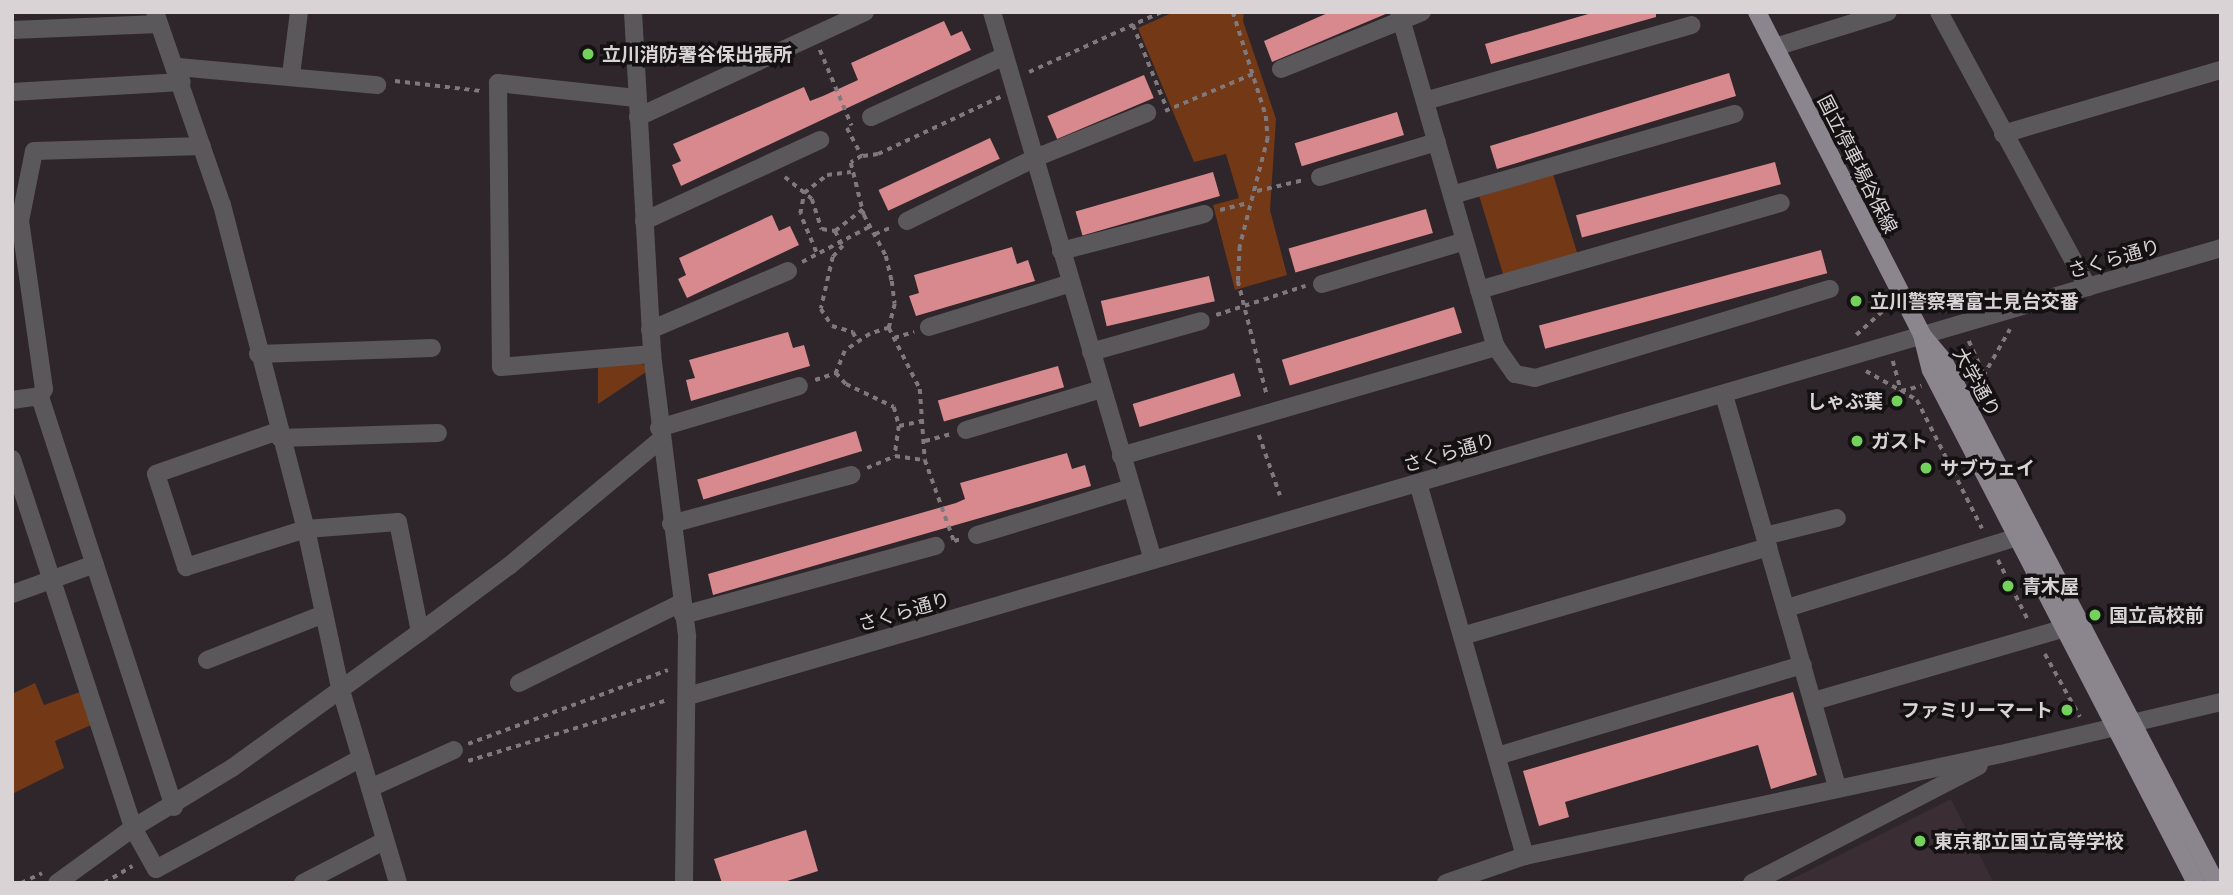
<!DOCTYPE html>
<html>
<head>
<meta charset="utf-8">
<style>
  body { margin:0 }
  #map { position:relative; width:2233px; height:895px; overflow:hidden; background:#2e262a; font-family:"Titillium Web","Noto Sans JP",sans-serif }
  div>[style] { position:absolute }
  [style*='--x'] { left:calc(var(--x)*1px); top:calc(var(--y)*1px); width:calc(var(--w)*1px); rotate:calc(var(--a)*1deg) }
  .built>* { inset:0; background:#3b2d34 }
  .green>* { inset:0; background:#733816; transform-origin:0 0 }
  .building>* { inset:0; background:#d8898d; transform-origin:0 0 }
  .path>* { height:3.5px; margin-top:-1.75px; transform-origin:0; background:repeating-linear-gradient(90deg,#80797c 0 5px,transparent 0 10px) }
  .minor>* { height:18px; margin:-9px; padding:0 9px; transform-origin:9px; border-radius:9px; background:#5b585c }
  .major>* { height:18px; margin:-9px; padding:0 9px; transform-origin:9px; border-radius:9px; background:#8b868d }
  .dots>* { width:19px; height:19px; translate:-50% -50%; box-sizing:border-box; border:4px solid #141112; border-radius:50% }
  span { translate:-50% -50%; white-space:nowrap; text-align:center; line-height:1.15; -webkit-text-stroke:7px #141112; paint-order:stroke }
  .poi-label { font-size:19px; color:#d9d3d6; font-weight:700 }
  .left { translate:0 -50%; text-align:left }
  .right { translate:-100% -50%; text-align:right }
  .street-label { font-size:19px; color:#d9d3d6 }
  .frame { position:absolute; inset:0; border:14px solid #d9d3d6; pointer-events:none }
</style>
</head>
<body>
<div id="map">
  <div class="built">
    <div style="clip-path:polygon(1951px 799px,1994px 883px,1784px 883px)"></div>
  </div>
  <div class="green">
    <div style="clip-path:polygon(1174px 12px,1244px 12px,1243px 21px,1276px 119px,1270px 210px,1287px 275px,1235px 290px,1213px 205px,1239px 198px,1226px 154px,1194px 162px,1138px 28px)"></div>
    <div style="left:1553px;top:174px;width:84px;height:77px;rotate:73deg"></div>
    <div style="clip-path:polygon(639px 361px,649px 370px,598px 404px,598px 365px)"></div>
    <div style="clip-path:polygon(35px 683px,44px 705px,80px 692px,91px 725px,55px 741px,64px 768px,12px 794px,12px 694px)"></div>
  </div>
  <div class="building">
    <div style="clip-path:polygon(1330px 12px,1388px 13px,1272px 62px,1264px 41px)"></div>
    <div style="clip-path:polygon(1595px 12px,1656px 12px,1656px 17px,1491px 64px,1485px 44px)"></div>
    <div style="clip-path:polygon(944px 21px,951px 36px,962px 31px,971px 50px,681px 186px,672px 165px,681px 161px,673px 144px,804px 87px,810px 101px,823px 96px,858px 80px,851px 63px)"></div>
    <div style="left:1729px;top:73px;width:24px;height:250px;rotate:73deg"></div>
    <div style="left:1144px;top:75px;width:25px;height:105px;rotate:67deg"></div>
    <div style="left:1397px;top:112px;width:24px;height:107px;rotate:73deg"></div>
    <div style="left:990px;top:138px;width:23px;height:123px;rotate:65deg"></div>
    <div style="left:1775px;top:162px;width:23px;height:206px;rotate:75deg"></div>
    <div style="left:1213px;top:172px;width:25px;height:143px;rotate:74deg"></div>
    <div style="left:1426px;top:209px;width:25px;height:143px;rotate:74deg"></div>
    <div style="clip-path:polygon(772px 215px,779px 231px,790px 226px,799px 245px,687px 298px,678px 279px,686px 275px,679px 258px)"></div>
    <div style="clip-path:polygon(1012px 247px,1017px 264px,1028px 260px,1035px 281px,916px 316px,909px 296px,919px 293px,914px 275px)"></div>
    <div style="left:1821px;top:250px;width:24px;height:292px;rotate:75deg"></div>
    <div style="left:1209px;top:276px;width:26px;height:111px;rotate:77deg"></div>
    <div style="left:1454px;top:307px;width:27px;height:180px;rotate:73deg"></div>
    <div style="clip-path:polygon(788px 332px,793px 348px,804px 345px,810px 366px,691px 401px,686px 380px,695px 378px,689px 360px)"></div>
    <div style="left:1058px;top:366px;width:22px;height:125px;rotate:74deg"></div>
    <div style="left:1234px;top:373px;width:24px;height:106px;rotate:73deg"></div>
    <div style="left:856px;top:431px;width:21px;height:166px;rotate:73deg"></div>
    <div style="clip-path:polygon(1067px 453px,1072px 469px,1085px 465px,1091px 486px,713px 595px,708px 574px,956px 503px,965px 499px,960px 483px)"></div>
    <div style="clip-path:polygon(1793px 692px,1817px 775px,1771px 789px,1758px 745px,1565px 802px,1569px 817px,1539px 826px,1523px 771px)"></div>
    <div style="clip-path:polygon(806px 830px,818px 871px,781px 883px,722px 883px,714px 859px)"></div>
  </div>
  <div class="path">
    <div style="--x:1233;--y:12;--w:109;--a:72.4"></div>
    <div style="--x:1266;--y:116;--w:22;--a:85"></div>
    <div style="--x:1268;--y:138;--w:112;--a:104.5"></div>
    <div style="--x:1240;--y:246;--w:35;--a:93"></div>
    <div style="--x:1238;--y:281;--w:119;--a:75.8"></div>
    <div style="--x:1133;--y:25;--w:93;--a:67.9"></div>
    <div style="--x:820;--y:50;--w:82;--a:67.2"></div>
    <div style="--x:1029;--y:72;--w:145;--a:-24.4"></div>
    <div style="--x:395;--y:81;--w:88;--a:6.6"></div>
    <div style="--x:1165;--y:111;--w:95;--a:-22.8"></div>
    <div style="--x:847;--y:128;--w:32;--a:62"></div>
    <div style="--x:862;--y:156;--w:13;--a:148"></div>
    <div style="--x:851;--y:163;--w:54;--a:76"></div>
    <div style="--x:864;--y:215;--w:47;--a:61.8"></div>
    <div style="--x:886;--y:256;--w:26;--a:77"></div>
    <div style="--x:892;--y:281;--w:23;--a:83"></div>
    <div style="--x:895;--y:304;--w:25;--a:104"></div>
    <div style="--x:889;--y:328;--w:68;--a:63.1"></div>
    <div style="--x:920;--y:389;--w:71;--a:86"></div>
    <div style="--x:925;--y:460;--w:86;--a:70.3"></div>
    <div style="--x:954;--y:541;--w:7;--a:-16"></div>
    <div style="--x:863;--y:156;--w:15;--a:-8"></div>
    <div style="--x:878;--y:154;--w:135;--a:-25"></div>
    <div style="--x:785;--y:177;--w:35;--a:39"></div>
    <div style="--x:812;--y:199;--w:32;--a:72"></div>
    <div style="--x:822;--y:229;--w:13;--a:9"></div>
    <div style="--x:835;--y:231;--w:36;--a:-38"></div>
    <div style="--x:1257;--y:191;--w:48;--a:-13.2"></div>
    <div style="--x:1220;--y:210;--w:30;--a:-14"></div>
    <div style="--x:835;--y:231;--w:17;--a:62"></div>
    <div style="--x:843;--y:246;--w:15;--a:132"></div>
    <div style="--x:833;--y:257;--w:53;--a:103"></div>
    <div style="--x:821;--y:309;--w:20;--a:57"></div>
    <div style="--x:832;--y:326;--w:22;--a:16"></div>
    <div style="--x:853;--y:332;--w:10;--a:66"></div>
    <div style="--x:875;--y:234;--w:18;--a:-22"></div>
    <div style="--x:816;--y:252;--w:41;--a:-112.8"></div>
    <div style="--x:800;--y:214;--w:21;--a:-79"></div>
    <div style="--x:804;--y:193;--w:29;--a:-38"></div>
    <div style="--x:827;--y:175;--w:24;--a:-7"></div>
    <div style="--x:802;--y:262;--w:76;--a:-27.6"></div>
    <div style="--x:1922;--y:294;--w:46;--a:10.1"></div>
    <div style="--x:1216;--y:315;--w:94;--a:-18"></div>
    <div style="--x:889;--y:328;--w:20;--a:162"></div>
    <div style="--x:870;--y:334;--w:30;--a:146"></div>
    <div style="--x:845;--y:351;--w:24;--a:112"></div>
    <div style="--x:836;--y:373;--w:15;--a:48"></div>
    <div style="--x:846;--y:384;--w:53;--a:25.6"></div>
    <div style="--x:894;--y:407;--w:20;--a:75"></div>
    <div style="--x:899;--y:426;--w:30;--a:98"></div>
    <div style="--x:1856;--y:335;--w:40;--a:-42"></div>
    <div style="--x:894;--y:338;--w:21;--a:-17"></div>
    <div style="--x:1969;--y:341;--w:35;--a:66"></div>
    <div style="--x:1983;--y:373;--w:14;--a:176"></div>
    <div style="--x:1893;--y:361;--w:31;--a:75"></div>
    <div style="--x:1901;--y:391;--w:21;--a:-14"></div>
    <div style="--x:1866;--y:371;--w:59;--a:29.6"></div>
    <div style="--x:1917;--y:400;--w:144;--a:63.1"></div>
    <div style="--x:815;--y:380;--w:22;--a:-18"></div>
    <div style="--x:1978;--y:385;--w:64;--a:-60.3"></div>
    <div style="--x:899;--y:426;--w:25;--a:-12"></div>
    <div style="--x:1259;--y:435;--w:64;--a:70.7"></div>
    <div style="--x:925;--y:441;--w:27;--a:-15"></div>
    <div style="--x:867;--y:468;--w:30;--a:-23"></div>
    <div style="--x:895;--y:456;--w:30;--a:8"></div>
    <div style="--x:1998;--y:560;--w:69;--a:63.4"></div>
    <div style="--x:2045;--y:654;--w:72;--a:60.9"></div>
    <div style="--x:468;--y:744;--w:213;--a:-20.3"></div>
    <div style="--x:468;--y:761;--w:209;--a:-17"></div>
    <div style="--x:21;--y:883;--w:23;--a:-25"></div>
    <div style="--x:104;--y:883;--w:33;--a:-31"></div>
  </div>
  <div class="minor">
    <div style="--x:155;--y:12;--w:204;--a:70.9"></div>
    <div style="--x:222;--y:205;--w:335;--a:75.5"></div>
    <div style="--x:306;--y:529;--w:162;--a:77.9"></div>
    <div style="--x:340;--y:687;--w:204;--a:73.5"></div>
    <div style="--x:633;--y:12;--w:343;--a:86.8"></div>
    <div style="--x:652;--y:354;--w:285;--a:82.9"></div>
    <div style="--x:687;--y:637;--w:246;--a:90.7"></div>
    <div style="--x:992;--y:12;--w:571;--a:73.63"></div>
    <div style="--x:1399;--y:12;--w:349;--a:73.9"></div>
    <div style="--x:1496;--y:347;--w:33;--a:55"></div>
    <div style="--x:1515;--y:374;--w:20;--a:11"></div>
    <div style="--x:1535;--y:378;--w:308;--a:-16.8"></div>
    <div style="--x:1939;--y:12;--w:313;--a:61.6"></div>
    <div style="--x:12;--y:30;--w:147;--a:-2.3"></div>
    <div style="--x:1775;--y:47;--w:118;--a:-17.2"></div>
    <div style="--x:178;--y:67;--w:200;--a:5.2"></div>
    <div style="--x:1281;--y:69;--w:152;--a:-22"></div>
    <div style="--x:291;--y:75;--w:64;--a:-82.8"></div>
    <div style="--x:12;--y:92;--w:170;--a:-3.4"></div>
    <div style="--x:636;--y:98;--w:139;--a:-173.8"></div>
    <div style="--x:498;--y:83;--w:284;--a:89.4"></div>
    <div style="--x:501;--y:367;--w:152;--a:-4.9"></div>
    <div style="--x:1425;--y:101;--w:277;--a:-15.9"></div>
    <div style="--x:638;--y:117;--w:250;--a:-24.8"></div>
    <div style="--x:871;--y:117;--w:147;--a:-24.5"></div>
    <div style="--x:2003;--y:134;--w:227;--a:-16.4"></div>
    <div style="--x:1320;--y:177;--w:122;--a:-16.7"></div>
    <div style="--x:1452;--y:195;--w:294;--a:-16"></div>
    <div style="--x:644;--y:221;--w:194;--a:-24.7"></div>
    <div style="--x:907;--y:221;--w:143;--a:-26.2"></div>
    <div style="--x:1035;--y:158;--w:121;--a:-21.9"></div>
    <div style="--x:1061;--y:251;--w:148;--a:-14.5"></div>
    <div style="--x:1322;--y:284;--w:149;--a:-16.7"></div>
    <div style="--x:1479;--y:290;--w:314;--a:-16.1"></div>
    <div style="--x:929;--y:327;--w:149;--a:-17.2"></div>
    <div style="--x:650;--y:330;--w:150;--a:-23.1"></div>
    <div style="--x:1091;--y:352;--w:114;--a:-15.7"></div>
    <div style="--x:258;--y:354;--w:174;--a:-2"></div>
    <div style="--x:1724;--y:395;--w:410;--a:73.9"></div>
    <div style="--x:12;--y:400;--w:28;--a:-8"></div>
    <div style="--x:659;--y:428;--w:146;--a:-16.7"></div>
    <div style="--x:966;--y:430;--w:142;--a:-16.8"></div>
    <div style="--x:278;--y:431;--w:129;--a:160.6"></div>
    <div style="--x:156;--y:474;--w:98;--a:72.1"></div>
    <div style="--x:186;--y:567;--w:126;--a:-17.6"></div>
    <div style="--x:306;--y:529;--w:92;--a:-4.4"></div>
    <div style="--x:398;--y:522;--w:112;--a:78.7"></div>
    <div style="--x:280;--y:438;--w:158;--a:-1.8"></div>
    <div style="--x:1121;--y:456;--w:391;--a:-16.2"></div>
    <div style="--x:12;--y:459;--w:388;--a:71.8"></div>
    <div style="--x:133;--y:828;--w:47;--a:60.7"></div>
    <div style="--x:156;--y:869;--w:233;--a:-28.4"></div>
    <div style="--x:1418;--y:483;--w:388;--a:74"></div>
    <div style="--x:671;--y:524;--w:187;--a:-15.2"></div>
    <div style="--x:977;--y:535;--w:161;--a:-17"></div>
    <div style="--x:1765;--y:536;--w:74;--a:-14"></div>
    <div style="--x:12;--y:594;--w:88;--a:-19.9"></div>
    <div style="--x:1787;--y:608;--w:255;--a:-17.1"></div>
    <div style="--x:683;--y:615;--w:262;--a:-15.3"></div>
    <div style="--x:1462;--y:636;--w:319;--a:-16.2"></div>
    <div style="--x:207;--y:660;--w:126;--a:-21.5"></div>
    <div style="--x:519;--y:683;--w:181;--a:-26.3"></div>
    <div style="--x:688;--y:696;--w:1597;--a:-16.29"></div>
    <div style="--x:1814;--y:701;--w:273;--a:-16.2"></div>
    <div style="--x:1497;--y:756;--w:319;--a:-16.6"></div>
    <div style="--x:370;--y:788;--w:92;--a:-24.3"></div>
    <div style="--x:174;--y:807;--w:432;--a:-108.1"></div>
    <div style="--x:40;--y:396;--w:8;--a:-60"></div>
    <div style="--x:44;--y:389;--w:170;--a:-98.1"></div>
    <div style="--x:20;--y:221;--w:71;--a:-78.7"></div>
    <div style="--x:34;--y:151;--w:168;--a:-1.7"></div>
    <div style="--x:57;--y:883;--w:94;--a:-35.9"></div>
    <div style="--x:133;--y:828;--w:116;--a:-31.2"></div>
    <div style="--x:232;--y:768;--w:232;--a:-35.9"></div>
    <div style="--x:420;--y:632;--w:111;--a:-36.6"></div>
    <div style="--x:509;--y:566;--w:197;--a:-39.8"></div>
    <div style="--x:303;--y:883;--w:91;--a:-27.4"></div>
    <div style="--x:1446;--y:883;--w:83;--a:-18.9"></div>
    <div style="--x:1525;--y:856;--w:487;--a:-12.1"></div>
    <div style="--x:2001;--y:754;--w:226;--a:-13.3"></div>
    <div style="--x:1752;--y:883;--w:255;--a:-27.3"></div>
  </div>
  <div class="major">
    <div style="--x:1757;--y:12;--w:363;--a:62.9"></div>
    <div style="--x:1922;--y:335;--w:33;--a:50"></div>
    <div style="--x:1943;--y:360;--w:590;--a:62.44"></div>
    <div style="--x:1923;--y:339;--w:32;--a:76"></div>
    <div style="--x:1931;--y:370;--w:577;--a:62.68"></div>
  </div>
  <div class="dots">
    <div style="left:588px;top:54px;background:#73d25c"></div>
    <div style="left:1856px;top:301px;background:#73d25c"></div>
    <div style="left:1897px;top:401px;background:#73d25c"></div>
    <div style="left:1857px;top:441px;background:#73d25c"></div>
    <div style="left:1926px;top:468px;background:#73d25c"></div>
    <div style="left:2008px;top:586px;background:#73d25c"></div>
    <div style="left:2095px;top:615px;background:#73d25c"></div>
    <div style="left:2067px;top:710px;background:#73d25c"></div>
    <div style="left:1920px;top:841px;background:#73d25c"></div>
  </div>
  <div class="poi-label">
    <span class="left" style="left:602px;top:54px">立川消防署谷保出張所</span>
    <span class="left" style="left:1870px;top:301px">立川警察署富士見台交番</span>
    <span class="right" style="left:1883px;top:401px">しゃぶ葉</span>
    <span class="left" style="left:1871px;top:441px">ガスト</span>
    <span class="left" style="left:1940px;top:468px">サブウェイ</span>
    <span class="left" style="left:2022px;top:586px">青木屋</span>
    <span class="left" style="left:2109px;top:615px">国立高校前</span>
    <span class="right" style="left:2053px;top:710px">ファミリーマート</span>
    <span class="left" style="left:1934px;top:841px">東京都立国立高等学校</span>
  </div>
  <div class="street-label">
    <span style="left:1858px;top:164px;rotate:63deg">国立停車場谷保線</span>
    <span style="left:2114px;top:258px;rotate:-16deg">さくら通り</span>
    <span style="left:1977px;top:382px;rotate:61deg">大学通り</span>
    <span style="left:1449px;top:452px;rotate:-16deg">さくら通り</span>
    <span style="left:904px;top:611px;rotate:-16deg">さくら通り</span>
  </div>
  <div class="frame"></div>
</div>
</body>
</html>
